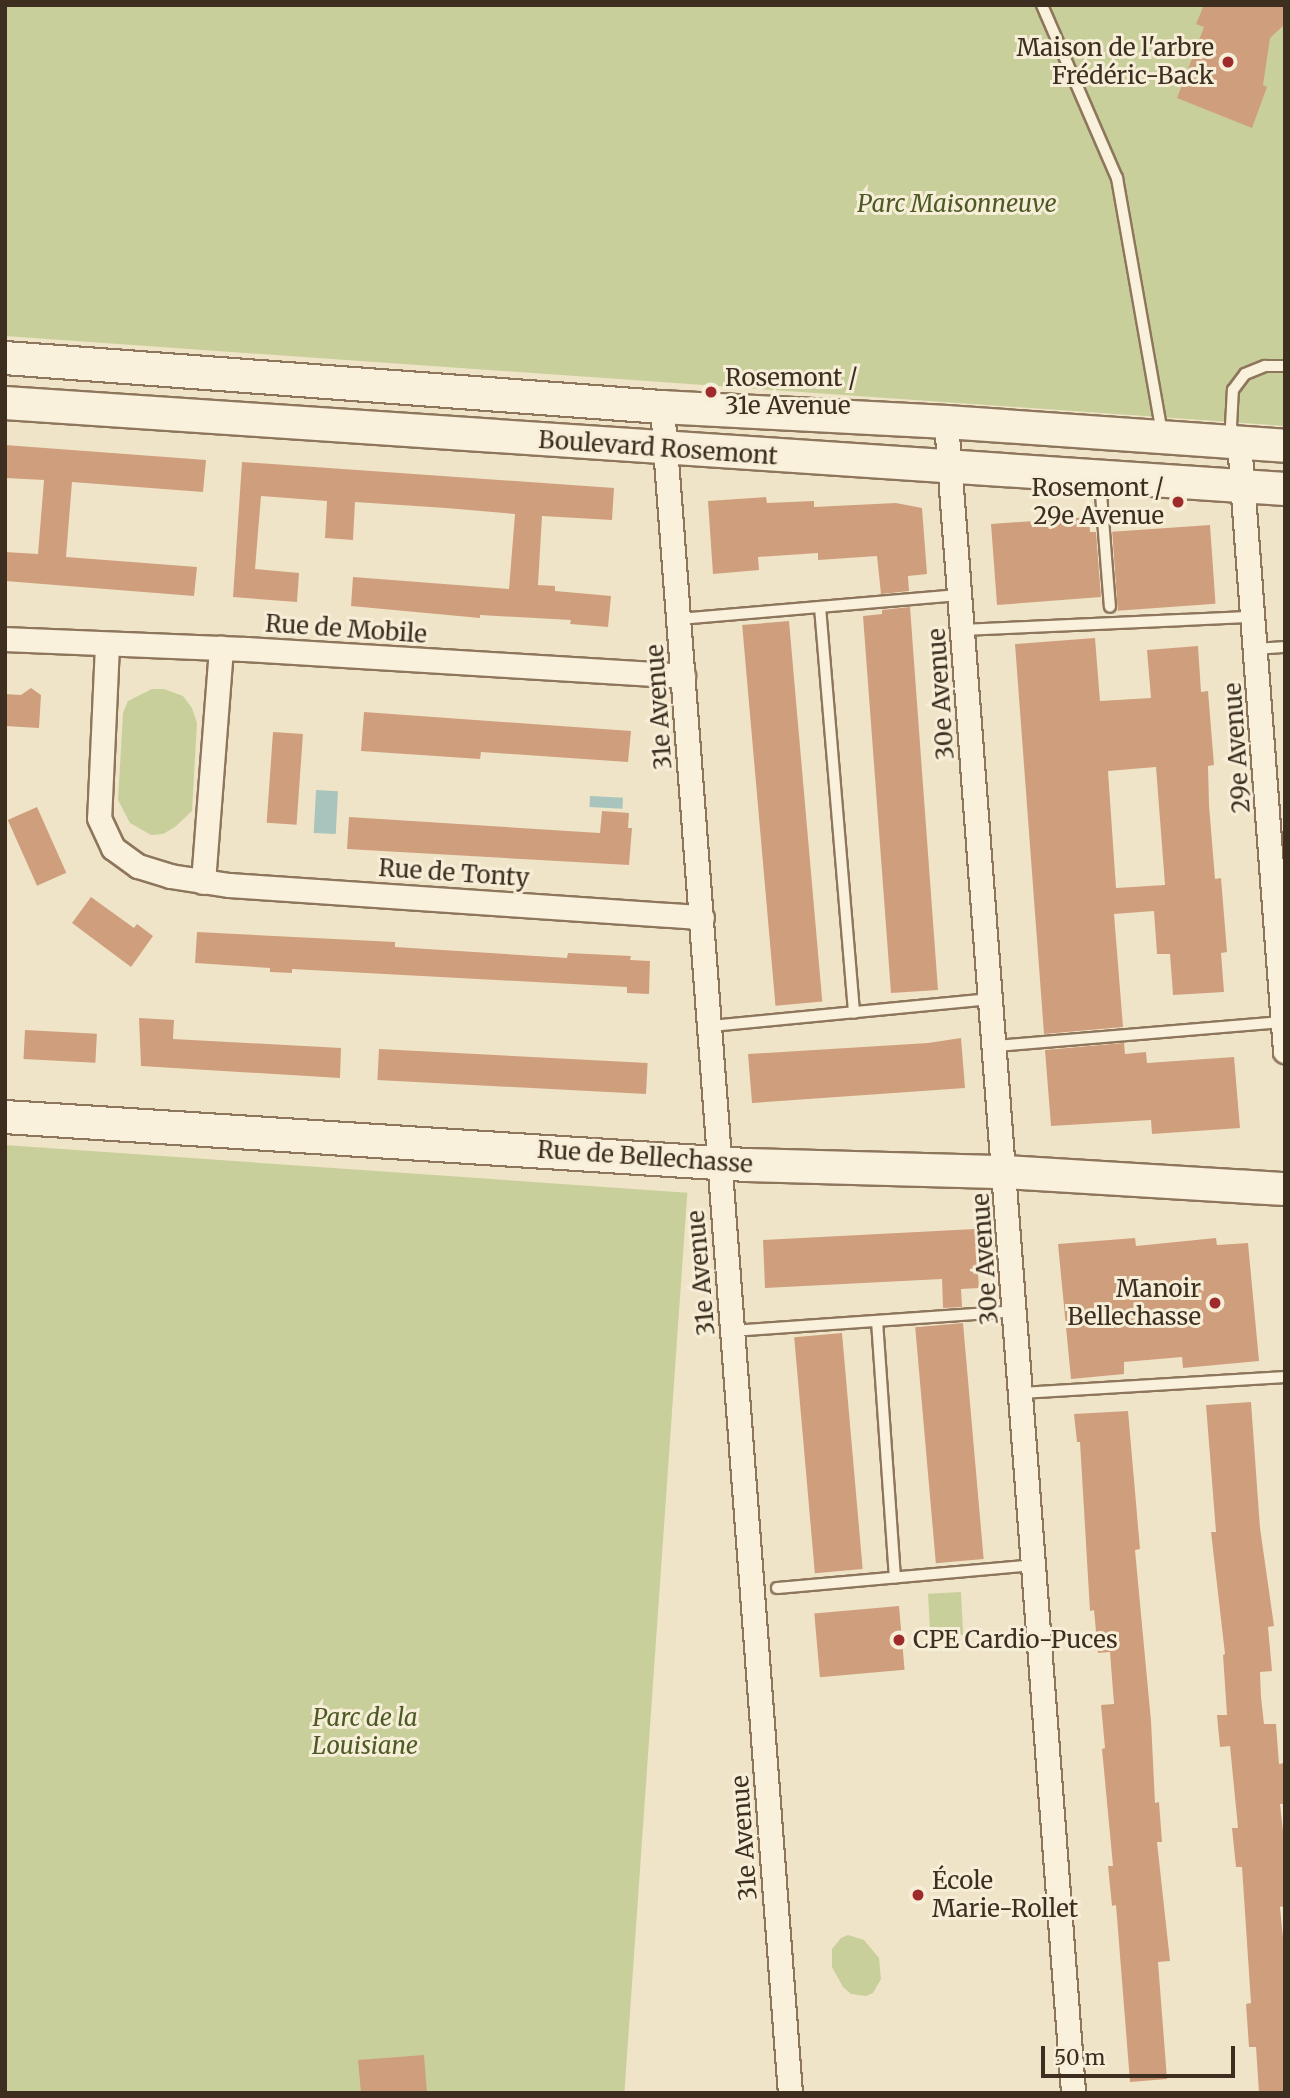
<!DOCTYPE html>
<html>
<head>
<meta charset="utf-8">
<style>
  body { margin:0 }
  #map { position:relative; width:1290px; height:2098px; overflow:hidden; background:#f0e4c8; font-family:Merriweather,serif }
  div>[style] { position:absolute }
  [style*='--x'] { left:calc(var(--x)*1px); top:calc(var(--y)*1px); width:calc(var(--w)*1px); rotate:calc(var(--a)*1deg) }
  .green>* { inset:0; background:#c9cf9b; transform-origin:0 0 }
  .water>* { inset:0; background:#a9c4bc; transform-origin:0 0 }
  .building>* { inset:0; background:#cf9f7d; transform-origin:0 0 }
  .roads { filter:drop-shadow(2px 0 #8d765c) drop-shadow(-2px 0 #8d765c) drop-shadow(0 2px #8d765c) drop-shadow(0 -2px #8d765c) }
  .lane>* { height:10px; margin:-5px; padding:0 5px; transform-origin:5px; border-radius:5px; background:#faf1dc }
  .street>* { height:23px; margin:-11.5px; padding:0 11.5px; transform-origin:11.5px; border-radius:11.5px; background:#faf1dc }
  .secondary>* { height:32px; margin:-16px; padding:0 16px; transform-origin:16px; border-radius:16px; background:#faf1dc }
  .dots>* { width:19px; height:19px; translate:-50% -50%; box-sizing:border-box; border:4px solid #f7eed8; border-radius:50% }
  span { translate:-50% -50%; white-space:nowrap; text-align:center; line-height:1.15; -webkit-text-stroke:6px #f7eed8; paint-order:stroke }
  .poi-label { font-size:24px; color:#3d2e20 }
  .right { translate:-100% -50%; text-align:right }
  .left { translate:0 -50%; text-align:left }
  .park-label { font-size:24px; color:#4d5a26; font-style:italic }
  .street-label { font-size:24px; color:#3d2e20 }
  .frame { position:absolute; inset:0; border:7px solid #3d2e20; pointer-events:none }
  .scale { position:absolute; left:1041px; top:2046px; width:194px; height:32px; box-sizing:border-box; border:4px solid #3d2e20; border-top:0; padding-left:9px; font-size:21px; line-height:24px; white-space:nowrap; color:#3d2e20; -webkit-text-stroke:5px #f7eed8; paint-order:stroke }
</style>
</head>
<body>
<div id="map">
  <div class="green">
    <div style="clip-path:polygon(5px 5px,1285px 5px,1285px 426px,5px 336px)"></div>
    <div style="clip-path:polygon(152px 689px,164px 689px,183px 696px,192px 708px,197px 723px,192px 811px,175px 827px,163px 834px,151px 835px,130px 823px,118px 800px,123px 713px,128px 701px)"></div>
    <div style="left:5px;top:1145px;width:684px;height:948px;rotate:4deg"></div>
    <div style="left:961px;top:1592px;width:43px;height:33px;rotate:87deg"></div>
    <div style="clip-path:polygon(848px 1935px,864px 1940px,879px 1958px,881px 1979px,873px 1993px,866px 1996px,851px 1994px,843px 1987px,832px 1967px,832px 1949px,841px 1938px)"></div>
  </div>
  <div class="water">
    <div style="left:316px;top:790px;width:22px;height:43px;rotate:3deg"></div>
    <div style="left:590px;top:796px;width:33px;height:11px;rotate:3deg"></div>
  </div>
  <div class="building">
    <div style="clip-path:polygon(1204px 5px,1285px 5px,1285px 24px,1270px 38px,1263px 85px,1267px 87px,1252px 128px,1177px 98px,1204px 27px,1196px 24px)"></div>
    <div style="clip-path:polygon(5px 445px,206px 460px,203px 492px,72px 482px,66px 557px,197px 567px,194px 596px,5px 581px,5px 552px,38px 554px,44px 480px,5px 478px)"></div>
    <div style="clip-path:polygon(242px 462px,614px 488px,612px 520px,542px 516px,538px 585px,555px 586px,555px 591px,611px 596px,608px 627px,570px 624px,571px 620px,480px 615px,480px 618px,351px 606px,353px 577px,509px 589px,515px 514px,446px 508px,355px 502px,353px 540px,325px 538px,327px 501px,261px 496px,255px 569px,299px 573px,297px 602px,233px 597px)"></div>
    <div style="clip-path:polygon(766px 497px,767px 503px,814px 501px,814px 507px,896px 503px,922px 508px,927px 574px,908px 576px,909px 591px,881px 594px,877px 556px,818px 560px,818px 553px,758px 557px,759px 570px,713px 574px,708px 501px)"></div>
    <div style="clip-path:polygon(1089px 517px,1090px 532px,1096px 532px,1101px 597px,997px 605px,991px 524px)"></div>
    <div style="left:1210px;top:525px;width:79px;height:98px;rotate:86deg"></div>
    <div style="clip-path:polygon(910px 607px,938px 990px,891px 993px,863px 616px,882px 614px,882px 610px)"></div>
    <div style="left:789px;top:621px;width:382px;height:47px;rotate:85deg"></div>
    <div style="clip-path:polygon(evenodd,1095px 638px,1100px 701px,1151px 698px,1147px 650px,1198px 646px,1201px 692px,1208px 691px,1214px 765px,1208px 766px,1209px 805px,1215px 879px,1221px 878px,1227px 952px,1221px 953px,1224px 992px,1173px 995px,1170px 954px,1157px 954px,1154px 911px,1114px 914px,1123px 1027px,1044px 1034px,1015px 644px,1095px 638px,1156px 767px,1165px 885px,1116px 888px,1108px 771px,1156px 767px)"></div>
    <div style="clip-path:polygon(31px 688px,41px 695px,39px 728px,5px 726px,5px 694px,21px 695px)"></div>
    <div style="clip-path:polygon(364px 712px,631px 731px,628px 762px,481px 752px,480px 759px,361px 751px)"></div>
    <div style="left:273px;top:732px;width:30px;height:91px;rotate:4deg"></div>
    <div style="left:37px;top:807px;width:72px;height:32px;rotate:66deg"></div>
    <div style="clip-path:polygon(602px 811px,629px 813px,628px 828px,632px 828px,629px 865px,347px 849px,349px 817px,600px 833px)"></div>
    <div style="clip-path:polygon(91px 897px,134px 928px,137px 924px,153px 936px,131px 967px,72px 923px)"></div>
    <div style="clip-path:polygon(197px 932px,395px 942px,395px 947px,567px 958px,568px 953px,631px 956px,630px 960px,650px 961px,649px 994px,627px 993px,627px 987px,292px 969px,292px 973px,270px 972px,270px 968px,195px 963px)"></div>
    <div style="clip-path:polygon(139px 1018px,174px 1020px,173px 1039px,341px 1048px,340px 1078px,141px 1066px)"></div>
    <div style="left:25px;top:1030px;width:72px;height:29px;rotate:3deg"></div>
    <div style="clip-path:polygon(961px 1038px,965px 1088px,752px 1103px,748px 1054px,928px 1043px)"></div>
    <div style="clip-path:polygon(1124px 1043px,1125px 1054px,1146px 1052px,1147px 1063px,1234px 1057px,1240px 1128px,1152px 1134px,1151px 1120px,1051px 1126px,1045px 1050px)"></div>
    <div style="left:379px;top:1049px;width:269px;height:31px;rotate:3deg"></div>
    <div style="clip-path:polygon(975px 1229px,979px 1288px,961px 1289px,962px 1307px,943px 1308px,942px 1279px,765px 1288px,763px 1240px)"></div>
    <div style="clip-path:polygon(1135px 1238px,1136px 1246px,1216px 1238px,1217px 1245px,1248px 1243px,1259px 1361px,1183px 1368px,1182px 1357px,1124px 1362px,1124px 1374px,1071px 1379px,1058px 1244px)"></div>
    <div style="left:963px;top:1323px;width:237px;height:48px;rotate:85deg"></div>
    <div style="left:842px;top:1333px;width:237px;height:48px;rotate:85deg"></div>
    <div style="clip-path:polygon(1251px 1402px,1260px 1528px,1274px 1626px,1268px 1627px,1272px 1671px,1260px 1672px,1261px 1697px,1264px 1724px,1276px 1724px,1279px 1764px,1284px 1763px,1285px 1774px,1285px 1804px,1280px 1804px,1285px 1849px,1285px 1906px,1280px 1907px,1285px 1959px,1285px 2093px,1259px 2093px,1256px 2047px,1249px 2047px,1246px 2004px,1251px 2003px,1242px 1867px,1236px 1867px,1232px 1828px,1238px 1828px,1230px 1746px,1220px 1747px,1217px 1715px,1227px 1715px,1223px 1655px,1225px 1654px,1211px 1532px,1216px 1532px,1206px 1405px)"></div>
    <div style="clip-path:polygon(1128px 1411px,1140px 1549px,1135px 1550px,1151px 1721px,1155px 1803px,1159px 1802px,1162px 1842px,1157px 1842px,1170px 1961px,1158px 1962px,1167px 2079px,1130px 2082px,1116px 1905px,1112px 1906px,1108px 1866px,1113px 1866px,1102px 1749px,1105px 1748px,1101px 1705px,1114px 1704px,1110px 1652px,1098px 1653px,1094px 1610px,1090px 1611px,1080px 1442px,1077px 1442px,1074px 1414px)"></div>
    <div style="left:899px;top:1606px;width:64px;height:85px;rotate:85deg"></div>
    <div style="clip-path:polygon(424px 2055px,427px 2093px,361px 2093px,358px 2060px)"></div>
  </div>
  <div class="roads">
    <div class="lane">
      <div style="--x:1042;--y:5;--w:189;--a:66.6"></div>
      <div style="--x:1117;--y:178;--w:260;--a:80"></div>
      <div style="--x:1236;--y:436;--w:11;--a:-117"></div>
      <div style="--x:1231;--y:426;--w:36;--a:-87"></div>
      <div style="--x:1233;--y:390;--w:20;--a:-53"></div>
      <div style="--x:1245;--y:374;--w:22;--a:-22"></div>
      <div style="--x:1265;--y:366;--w:20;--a:0"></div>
      <div style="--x:1100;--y:481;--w:126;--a:85.5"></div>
      <div style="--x:820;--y:607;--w:407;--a:85.2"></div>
      <div style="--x:679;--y:619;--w:281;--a:-4.9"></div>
      <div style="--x:962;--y:630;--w:291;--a:-2.6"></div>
      <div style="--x:1256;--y:649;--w:29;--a:-4"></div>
      <div style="--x:711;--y:1026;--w:281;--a:-5.5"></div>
      <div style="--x:995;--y:1046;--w:289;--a:-4.8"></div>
      <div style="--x:877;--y:1321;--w:257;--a:86"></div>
      <div style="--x:733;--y:1331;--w:284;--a:-4"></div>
      <div style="--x:1022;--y:1393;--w:263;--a:-3.5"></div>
      <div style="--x:777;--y:1588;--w:258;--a:-5.1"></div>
    </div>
    <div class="street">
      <div style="--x:662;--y:407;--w:1691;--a:85.66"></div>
      <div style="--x:946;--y:422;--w:1676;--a:85.65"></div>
      <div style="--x:1239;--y:442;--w:611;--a:85.68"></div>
      <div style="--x:5;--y:639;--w:240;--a:2.4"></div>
      <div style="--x:245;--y:649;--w:439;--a:3.5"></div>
      <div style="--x:107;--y:645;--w:173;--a:92.6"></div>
      <div style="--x:99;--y:818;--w:33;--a:65"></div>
      <div style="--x:113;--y:848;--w:31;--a:36"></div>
      <div style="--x:138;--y:866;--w:34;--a:17"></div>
      <div style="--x:170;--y:876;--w:60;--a:8.7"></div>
      <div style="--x:229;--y:885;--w:474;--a:3.9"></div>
      <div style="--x:203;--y:882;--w:235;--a:-85.6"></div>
    </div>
    <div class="secondary">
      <div style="--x:5;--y:358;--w:659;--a:4.27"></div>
      <div style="--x:662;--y:407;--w:284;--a:3"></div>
      <div style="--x:946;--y:422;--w:340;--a:4"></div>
      <div style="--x:5;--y:403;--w:1283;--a:3.84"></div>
      <div style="--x:5;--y:1117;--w:744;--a:3.7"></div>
      <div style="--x:747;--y:1165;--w:258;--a:1.6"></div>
      <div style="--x:1005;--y:1172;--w:281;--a:3.5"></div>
    </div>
  </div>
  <div class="dots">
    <div style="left:1228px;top:62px;background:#9e2a2b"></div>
    <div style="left:711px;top:392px;background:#9e2a2b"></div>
    <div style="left:1178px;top:502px;background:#9e2a2b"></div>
    <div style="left:1215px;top:1303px;background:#9e2a2b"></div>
    <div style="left:899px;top:1640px;background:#9e2a2b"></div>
    <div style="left:918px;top:1895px;background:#9e2a2b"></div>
  </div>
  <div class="poi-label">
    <span class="right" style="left:1214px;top:62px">Maison de l'arbre<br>Frédéric-Back</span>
    <span class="left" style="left:725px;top:392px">Rosemont /<br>31e Avenue</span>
    <span class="right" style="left:1164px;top:502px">Rosemont /<br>29e Avenue</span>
    <span class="right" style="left:1201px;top:1303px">Manoir<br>Bellechasse</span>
    <span class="left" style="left:913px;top:1640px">CPE Cardio-Puces</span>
    <span class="left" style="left:932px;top:1895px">École<br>Marie-Rollet</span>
  </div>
  <div class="park-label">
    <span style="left:957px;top:204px">Parc Maisonneuve</span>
    <span style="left:365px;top:1732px">Parc de la<br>Louisiane</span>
  </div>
  <div class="street-label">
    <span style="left:658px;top:448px;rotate:4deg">Boulevard Rosemont</span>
    <span style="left:346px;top:629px;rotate:4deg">Rue de Mobile</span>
    <span style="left:941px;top:694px;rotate:-94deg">30e Avenue</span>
    <span style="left:659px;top:707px;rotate:-94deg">31e Avenue</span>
    <span style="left:1237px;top:748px;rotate:-94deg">29e Avenue</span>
    <span style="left:454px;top:873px;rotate:4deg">Rue de Tonty</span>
    <span style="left:645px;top:1157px;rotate:4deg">Rue de Bellechasse</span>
    <span style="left:985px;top:1259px;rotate:-94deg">30e Avenue</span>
    <span style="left:701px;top:1273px;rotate:-95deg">31e Avenue</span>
    <span style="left:744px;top:1838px;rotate:-94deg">31e Avenue</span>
  </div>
  <div class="frame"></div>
  <div class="scale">50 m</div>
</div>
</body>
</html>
